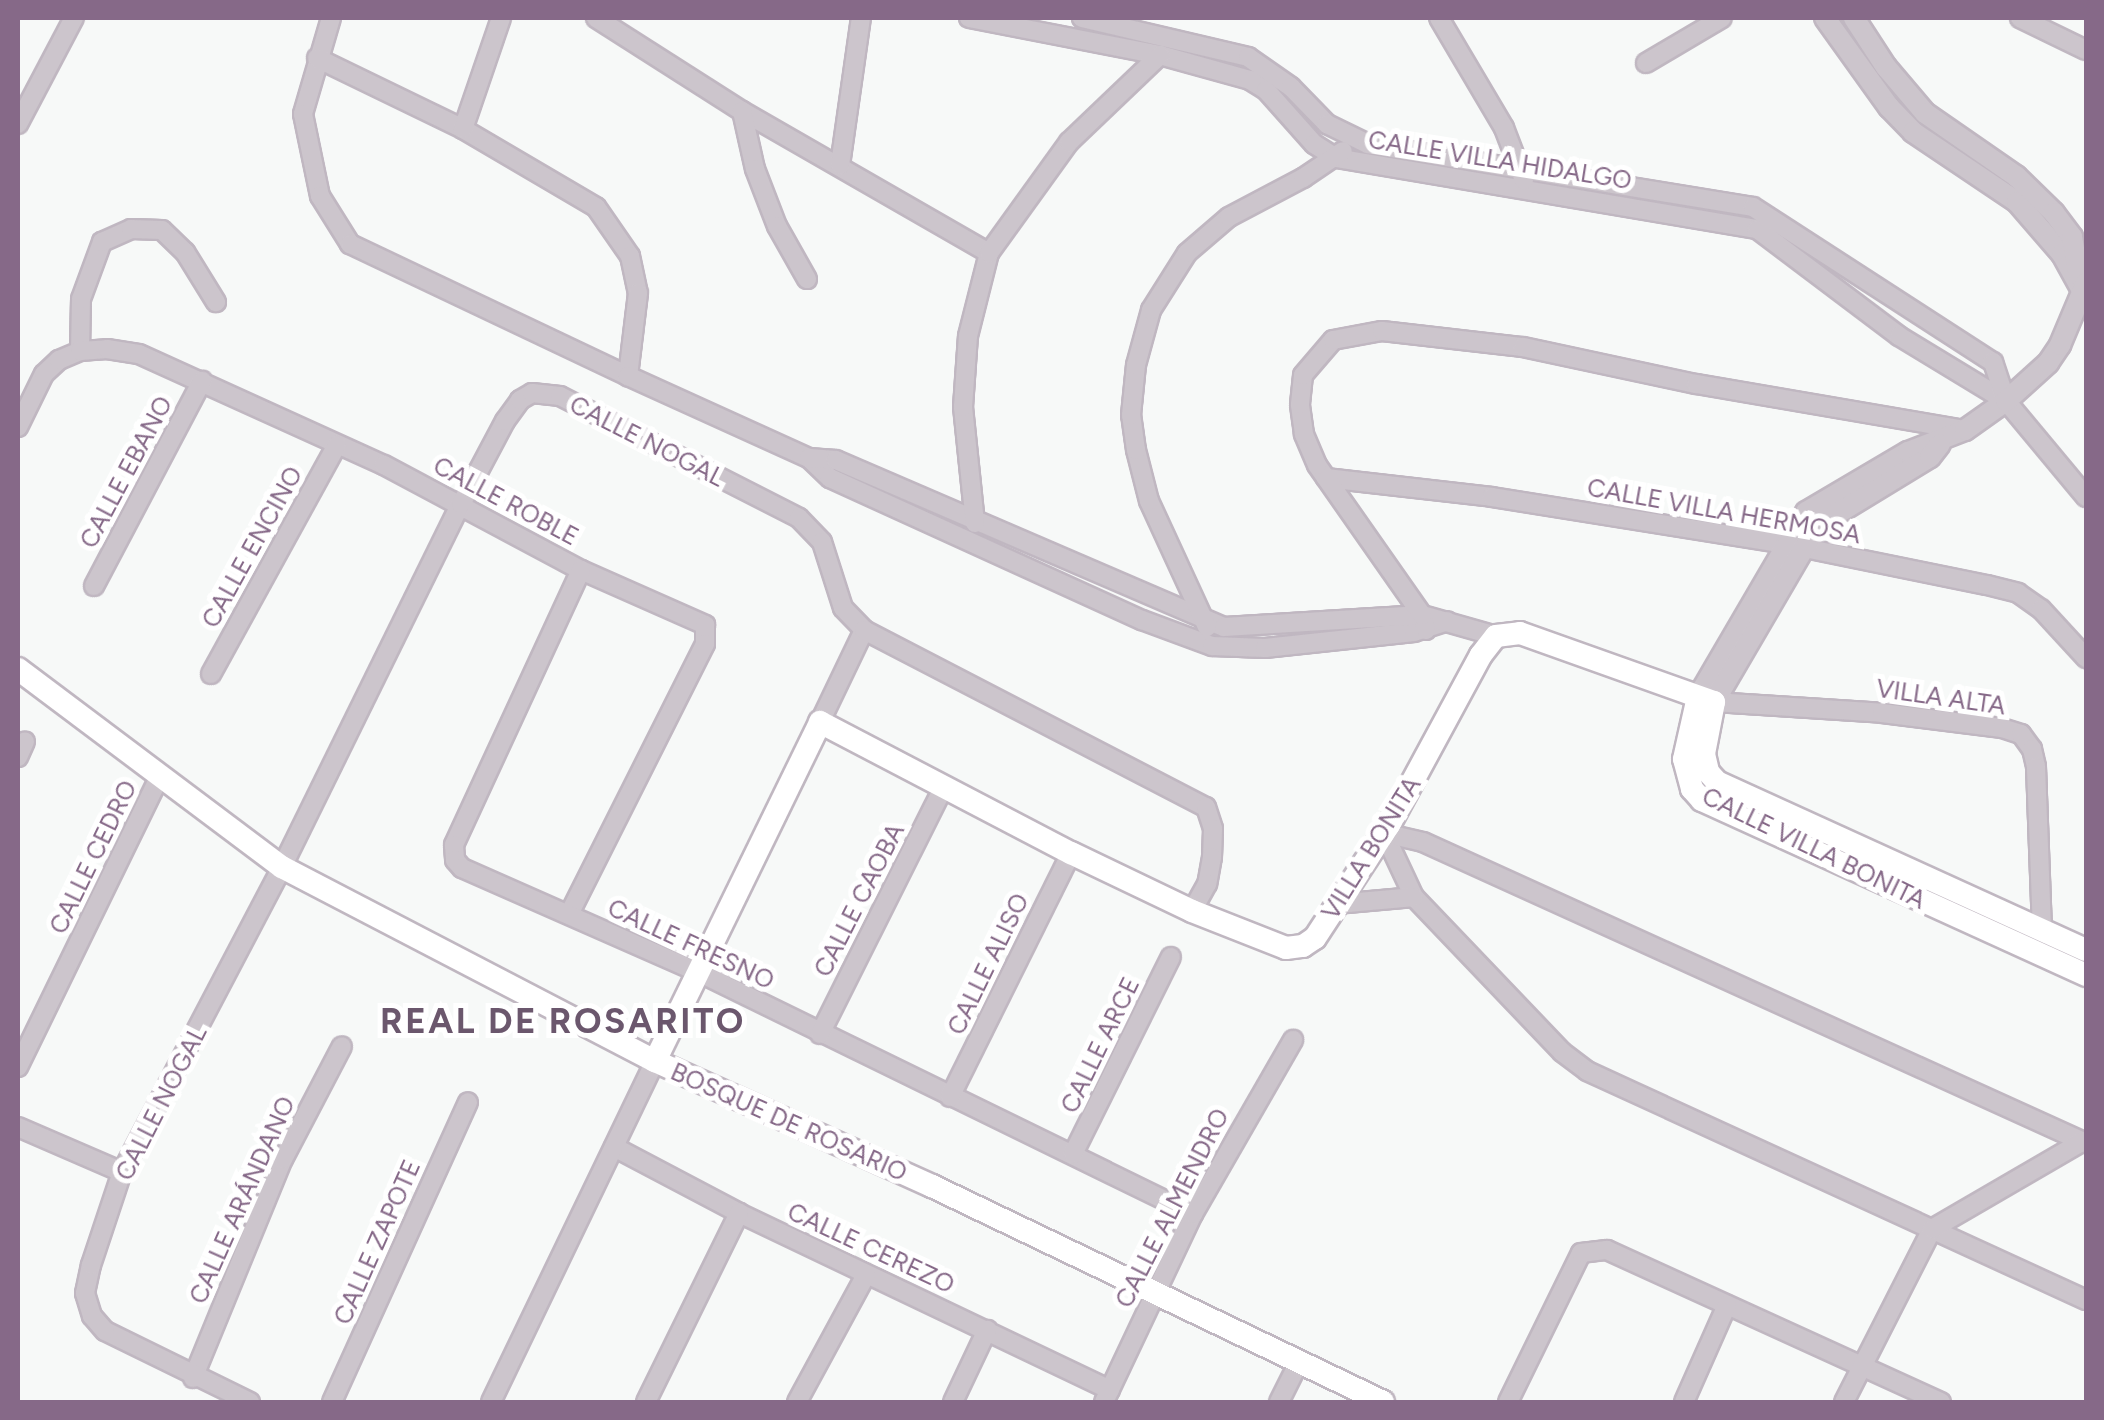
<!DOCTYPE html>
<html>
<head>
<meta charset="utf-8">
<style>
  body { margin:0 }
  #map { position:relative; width:2104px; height:1420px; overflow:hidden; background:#f7f9f8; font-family:Figtree,sans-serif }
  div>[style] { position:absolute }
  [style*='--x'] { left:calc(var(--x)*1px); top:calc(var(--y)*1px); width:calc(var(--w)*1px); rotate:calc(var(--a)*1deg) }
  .roads { filter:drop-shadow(2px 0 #c0b7c1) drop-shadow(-2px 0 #c0b7c1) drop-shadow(0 2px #c0b7c1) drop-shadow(0 -2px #c0b7c1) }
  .minor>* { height:18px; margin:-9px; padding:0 9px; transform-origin:9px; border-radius:9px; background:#ccc5cc }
  .tertiary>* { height:20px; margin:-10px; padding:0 10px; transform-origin:10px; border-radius:10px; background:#ccc5cc }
  .secondary>* { height:22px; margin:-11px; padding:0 11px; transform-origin:11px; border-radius:11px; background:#fff }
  span { translate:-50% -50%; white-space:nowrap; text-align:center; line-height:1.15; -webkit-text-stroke:10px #fff; paint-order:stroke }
  .street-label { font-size:25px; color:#866988 }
  .district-label { font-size:35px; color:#6b576d; font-weight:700; letter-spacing:2.5px }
  .frame { position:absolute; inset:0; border:20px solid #866988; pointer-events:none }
</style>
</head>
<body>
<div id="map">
  <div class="roads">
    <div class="minor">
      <div style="--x:331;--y:18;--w:100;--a:106.3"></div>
      <div style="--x:303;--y:114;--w:84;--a:78.3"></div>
      <div style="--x:320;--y:196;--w:57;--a:58"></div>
      <div style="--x:350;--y:244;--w:308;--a:25.4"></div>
      <div style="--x:596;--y:18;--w:173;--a:32.5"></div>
      <div style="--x:742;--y:111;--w:285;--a:29.9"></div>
      <div style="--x:969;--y:18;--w:195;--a:11"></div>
      <div style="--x:1160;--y:55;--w:93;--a:15.5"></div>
      <div style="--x:1250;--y:80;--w:19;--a:32"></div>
      <div style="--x:1266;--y:90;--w:72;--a:48.4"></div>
      <div style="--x:1314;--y:144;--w:26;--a:32"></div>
      <div style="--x:1336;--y:158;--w:427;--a:9.6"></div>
      <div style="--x:1757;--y:229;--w:178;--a:37"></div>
      <div style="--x:1899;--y:336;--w:125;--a:31.3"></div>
      <div style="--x:2006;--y:401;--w:125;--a:50.2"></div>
      <div style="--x:1082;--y:18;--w:171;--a:13.2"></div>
      <div style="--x:1248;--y:57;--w:52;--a:34.9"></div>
      <div style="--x:1291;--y:87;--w:52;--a:45.8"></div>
      <div style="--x:1327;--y:124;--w:46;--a:26"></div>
      <div style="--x:1368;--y:144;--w:390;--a:9.3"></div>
      <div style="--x:1753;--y:207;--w:286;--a:32.9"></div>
      <div style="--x:1993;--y:362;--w:41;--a:71.6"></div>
      <div style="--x:1439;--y:18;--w:128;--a:59.4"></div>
      <div style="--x:1504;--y:128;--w:56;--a:69"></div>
      <div style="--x:2020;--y:18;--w:73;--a:25.9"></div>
      <div style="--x:317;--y:58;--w:162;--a:25.9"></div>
      <div style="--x:463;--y:129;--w:154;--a:30.4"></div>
      <div style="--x:596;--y:207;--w:60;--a:55.2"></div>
      <div style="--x:630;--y:256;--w:38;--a:78"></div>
      <div style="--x:638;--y:293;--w:84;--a:96.9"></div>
      <div style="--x:628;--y:376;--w:199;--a:24.4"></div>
      <div style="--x:809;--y:458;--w:29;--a:44"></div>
      <div style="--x:830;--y:478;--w:343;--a:24.5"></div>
      <div style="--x:1142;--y:620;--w:75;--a:20.4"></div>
      <div style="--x:1212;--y:646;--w:53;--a:2.2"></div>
      <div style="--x:1265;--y:648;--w:150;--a:-6.1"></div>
      <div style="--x:1414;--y:632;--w:35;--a:-18"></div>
      <div style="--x:1646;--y:63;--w:88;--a:-30.6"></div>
      <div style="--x:742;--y:111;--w:59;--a:77.4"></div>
      <div style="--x:755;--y:169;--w:61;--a:68.9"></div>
      <div style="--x:777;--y:226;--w:61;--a:60.5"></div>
      <div style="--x:18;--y:124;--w:120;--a:-62.2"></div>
      <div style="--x:463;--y:129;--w:117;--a:-71.1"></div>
      <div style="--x:840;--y:165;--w:148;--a:-81.9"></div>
      <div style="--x:80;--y:351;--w:52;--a:-88.9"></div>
      <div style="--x:81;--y:299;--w:61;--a:-69.8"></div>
      <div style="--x:102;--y:242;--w:32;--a:-24"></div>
      <div style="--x:131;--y:229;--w:31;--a:2"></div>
      <div style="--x:162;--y:230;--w:32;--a:44"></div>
      <div style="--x:185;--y:252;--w:59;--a:58.2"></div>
      <div style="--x:18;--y:427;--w:59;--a:-63.9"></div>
      <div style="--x:44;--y:374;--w:21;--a:-43"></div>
      <div style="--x:59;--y:360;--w:23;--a:-23"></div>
      <div style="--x:80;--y:351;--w:27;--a:-4"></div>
      <div style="--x:107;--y:349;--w:32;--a:9"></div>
      <div style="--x:139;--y:354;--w:269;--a:24.4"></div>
      <div style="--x:384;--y:465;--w:223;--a:28.1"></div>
      <div style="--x:581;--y:570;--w:136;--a:23.9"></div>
      <div style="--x:705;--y:625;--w:19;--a:90"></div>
      <div style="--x:705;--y:644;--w:302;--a:116.7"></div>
      <div style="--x:809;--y:458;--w:27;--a:4"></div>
      <div style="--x:836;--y:460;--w:422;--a:23.3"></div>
      <div style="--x:1224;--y:627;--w:198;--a:-3.5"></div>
      <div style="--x:1422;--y:615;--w:77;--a:15.8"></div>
      <div style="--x:1326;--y:478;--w:167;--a:6.5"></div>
      <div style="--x:1492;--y:497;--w:297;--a:9.1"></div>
      <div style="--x:1785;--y:544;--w:206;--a:11.5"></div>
      <div style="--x:1987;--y:585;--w:32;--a:14"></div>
      <div style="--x:2018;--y:593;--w:28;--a:35"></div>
      <div style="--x:2041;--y:609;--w:67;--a:47.4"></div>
      <div style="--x:975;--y:523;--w:117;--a:-95.9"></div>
      <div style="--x:963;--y:407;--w:71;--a:-86"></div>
      <div style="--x:968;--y:336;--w:86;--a:-75.8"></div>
      <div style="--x:989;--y:253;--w:137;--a:-54.2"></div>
      <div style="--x:1069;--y:142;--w:126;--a:-43.7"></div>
      <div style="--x:581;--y:570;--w:303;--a:114.8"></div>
      <div style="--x:454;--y:845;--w:15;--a:86"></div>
      <div style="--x:455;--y:860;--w:11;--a:49"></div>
      <div style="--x:462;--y:868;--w:258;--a:23.8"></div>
      <div style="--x:698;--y:972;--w:551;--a:26.05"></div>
      <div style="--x:94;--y:586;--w:232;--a:-62.2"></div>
      <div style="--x:1207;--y:627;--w:139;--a:-114.7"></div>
      <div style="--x:1149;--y:501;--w:53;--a:-104.3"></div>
      <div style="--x:1136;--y:450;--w:35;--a:-98"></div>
      <div style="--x:1131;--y:415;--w:50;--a:-84.3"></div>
      <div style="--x:1136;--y:365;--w:57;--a:-74.7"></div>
      <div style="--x:1151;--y:310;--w:67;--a:-57.7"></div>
      <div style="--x:1187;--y:253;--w:55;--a:-40.6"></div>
      <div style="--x:1229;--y:217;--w:84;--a:-27.8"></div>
      <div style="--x:1303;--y:178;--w:48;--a:-34"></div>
      <div style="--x:1426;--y:630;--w:16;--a:-105"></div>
      <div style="--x:1422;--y:615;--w:183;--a:-125"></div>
      <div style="--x:1317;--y:465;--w:34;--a:-113"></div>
      <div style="--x:1304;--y:434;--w:30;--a:-98"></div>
      <div style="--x:1300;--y:404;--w:29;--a:-84"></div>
      <div style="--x:1303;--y:375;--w:46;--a:-49.4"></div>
      <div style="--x:1333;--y:340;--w:50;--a:-10.4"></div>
      <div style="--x:1382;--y:331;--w:142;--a:6.5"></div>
      <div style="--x:1523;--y:347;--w:177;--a:12.1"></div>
      <div style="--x:1696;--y:384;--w:273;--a:9.7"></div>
      <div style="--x:211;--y:674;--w:261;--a:-61.2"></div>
      <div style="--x:1714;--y:702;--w:168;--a:3.7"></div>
      <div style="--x:1882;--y:713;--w:121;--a:7.1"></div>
      <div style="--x:2002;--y:728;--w:20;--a:18"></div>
      <div style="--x:2021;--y:734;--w:19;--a:54"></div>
      <div style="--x:2032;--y:749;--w:18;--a:77"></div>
      <div style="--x:2036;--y:767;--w:165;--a:87.9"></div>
      <div style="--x:820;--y:722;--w:102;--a:-64.4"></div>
      <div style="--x:18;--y:757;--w:17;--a:-66"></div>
      <div style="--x:1384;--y:833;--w:71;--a:64.9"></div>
      <div style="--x:1414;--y:897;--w:214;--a:46.3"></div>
      <div style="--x:1562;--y:1052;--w:31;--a:37"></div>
      <div style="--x:1587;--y:1071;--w:549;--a:24.65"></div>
      <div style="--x:1384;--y:833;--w:40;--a:13"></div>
      <div style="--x:1423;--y:842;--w:728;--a:24.42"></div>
      <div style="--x:1337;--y:904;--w:77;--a:-5.2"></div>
      <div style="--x:820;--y:1034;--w:275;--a:-63.4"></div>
      <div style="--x:18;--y:1067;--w:324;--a:-64"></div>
      <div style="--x:950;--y:1097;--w:272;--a:-63.6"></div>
      <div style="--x:18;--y:1127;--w:113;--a:23.4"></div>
      <div style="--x:614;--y:1147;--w:141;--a:27.8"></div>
      <div style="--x:739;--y:1213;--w:411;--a:25.5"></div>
      <div style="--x:1073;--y:1154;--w:220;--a:-63.6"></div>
      <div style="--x:193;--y:1378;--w:237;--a:-67.7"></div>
      <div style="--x:283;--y:1159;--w:127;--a:-62.4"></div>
      <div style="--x:250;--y:1402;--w:161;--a:-153.9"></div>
      <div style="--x:105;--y:1331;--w:20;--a:-131"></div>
      <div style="--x:92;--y:1316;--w:24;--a:-107"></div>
      <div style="--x:85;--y:1293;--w:29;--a:-78"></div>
      <div style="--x:91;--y:1265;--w:98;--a:-71.6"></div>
      <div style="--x:122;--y:1172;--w:344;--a:-62.3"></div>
      <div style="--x:282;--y:867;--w:405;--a:-63.8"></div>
      <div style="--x:461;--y:504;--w:94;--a:-62.1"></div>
      <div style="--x:505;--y:421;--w:26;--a:-54"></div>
      <div style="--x:520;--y:400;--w:14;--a:-30"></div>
      <div style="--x:532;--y:393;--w:28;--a:6"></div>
      <div style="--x:560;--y:396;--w:268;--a:27"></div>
      <div style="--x:799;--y:518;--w:33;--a:46"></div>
      <div style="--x:822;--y:542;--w:69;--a:72.3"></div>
      <div style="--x:843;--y:608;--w:30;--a:46"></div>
      <div style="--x:864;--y:630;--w:385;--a:27.4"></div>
      <div style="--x:1206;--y:807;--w:23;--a:72"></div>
      <div style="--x:1213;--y:829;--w:28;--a:92"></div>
      <div style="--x:1212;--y:857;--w:27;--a:100"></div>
      <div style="--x:1207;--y:884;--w:31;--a:119"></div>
      <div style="--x:332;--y:1402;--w:329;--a:-65.6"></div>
      <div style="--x:491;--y:1402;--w:378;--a:-64.3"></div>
      <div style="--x:646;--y:1402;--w:211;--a:-63.8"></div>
      <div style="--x:797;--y:1402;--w:145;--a:-61.5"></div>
      <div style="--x:953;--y:1402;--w:80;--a:-64.7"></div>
      <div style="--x:1104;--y:1402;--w:208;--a:-64.7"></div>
      <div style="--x:1193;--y:1214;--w:201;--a:-60.1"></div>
      <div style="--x:1279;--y:1402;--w:45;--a:-63.4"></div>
      <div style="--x:1508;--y:1402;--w:166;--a:-63.9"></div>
      <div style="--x:1581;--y:1253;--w:26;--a:-7"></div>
      <div style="--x:1607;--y:1250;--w:367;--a:24.5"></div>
      <div style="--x:1684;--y:1402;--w:106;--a:-66.1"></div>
      <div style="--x:1844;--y:1402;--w:194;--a:-63"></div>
      <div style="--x:1932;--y:1229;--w:175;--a:-30.2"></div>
    </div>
    <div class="tertiary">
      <div style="--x:1825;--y:18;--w:110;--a:54.3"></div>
      <div style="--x:1889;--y:107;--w:35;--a:46"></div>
      <div style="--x:1913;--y:132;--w:125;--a:33.9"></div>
      <div style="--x:2017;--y:202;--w:69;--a:49.1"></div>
      <div style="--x:2062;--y:254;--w:43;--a:61.1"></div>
      <div style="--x:1854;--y:18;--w:59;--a:56.9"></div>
      <div style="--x:1886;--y:67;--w:60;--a:49.7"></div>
      <div style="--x:1925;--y:113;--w:111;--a:34.7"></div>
      <div style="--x:2016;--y:176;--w:53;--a:44.2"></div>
      <div style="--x:2054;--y:213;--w:30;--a:53"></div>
      <div style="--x:2072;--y:237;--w:39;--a:80"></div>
      <div style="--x:1698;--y:697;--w:214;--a:-59.7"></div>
      <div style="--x:1806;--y:512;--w:118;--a:-30.5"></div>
      <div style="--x:1908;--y:452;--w:61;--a:-21.1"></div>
      <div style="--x:1965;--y:430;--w:50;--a:-35.3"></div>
      <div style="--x:2006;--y:401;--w:57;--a:-42.1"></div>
      <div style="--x:2048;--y:363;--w:22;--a:-56"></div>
      <div style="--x:2060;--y:345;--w:67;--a:-67.2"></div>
      <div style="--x:1714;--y:702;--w:204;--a:-59.7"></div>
      <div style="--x:1817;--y:526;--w:132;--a:-31.4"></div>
      <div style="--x:1930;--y:457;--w:16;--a:-52"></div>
    </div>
    <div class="secondary">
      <div style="--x:18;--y:669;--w:330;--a:36.9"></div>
      <div style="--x:282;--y:867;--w:420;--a:27.5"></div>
      <div style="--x:655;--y:1061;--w:304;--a:24.3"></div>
      <div style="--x:932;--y:1186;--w:500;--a:25.59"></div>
      <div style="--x:1698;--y:697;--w:64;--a:102.7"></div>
      <div style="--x:1684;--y:759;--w:31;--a:75"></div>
      <div style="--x:1692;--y:789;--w:15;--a:48"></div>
      <div style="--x:1702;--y:800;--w:422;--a:24.5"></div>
      <div style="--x:655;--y:1061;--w:377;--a:-64"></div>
      <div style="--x:820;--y:722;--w:283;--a:27.6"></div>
      <div style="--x:1071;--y:853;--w:134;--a:25.6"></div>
      <div style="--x:1192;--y:911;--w:101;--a:21.5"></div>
      <div style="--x:1286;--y:948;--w:17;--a:-7"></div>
      <div style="--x:1303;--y:946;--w:14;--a:-34"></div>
      <div style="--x:1315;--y:938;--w:135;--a:-56.8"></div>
      <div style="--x:1389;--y:825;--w:193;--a:-61.6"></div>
      <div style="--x:1481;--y:655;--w:24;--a:-52"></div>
      <div style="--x:1496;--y:636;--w:24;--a:-7"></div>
      <div style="--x:1520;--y:633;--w:206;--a:19.6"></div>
      <div style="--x:1714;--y:702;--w:53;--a:100.9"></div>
      <div style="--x:1704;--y:754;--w:18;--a:77"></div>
      <div style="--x:1708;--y:772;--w:13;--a:48"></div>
      <div style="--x:1717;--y:782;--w:405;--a:24.5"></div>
    </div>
  </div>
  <div class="street-label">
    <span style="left:1500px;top:160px;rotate:9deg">CALLE VILLA HIDALGO</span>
    <span style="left:647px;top:441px;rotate:27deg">CALLE NOGAL</span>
    <span style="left:126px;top:472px;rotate:-62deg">CALLE EBANO</span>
    <span style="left:506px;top:501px;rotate:28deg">CALLE ROBLE</span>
    <span style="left:1724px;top:511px;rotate:10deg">CALLE VILLA HERMOSA</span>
    <span style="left:252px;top:547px;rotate:-61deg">CALLE ENCINO</span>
    <span style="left:1941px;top:697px;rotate:8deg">VILLA ALTA</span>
    <span style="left:1371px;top:848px;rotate:-58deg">VILLA BONITA</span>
    <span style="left:1814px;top:848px;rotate:26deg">CALLE VILLA BONITA</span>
    <span style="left:93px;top:857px;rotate:-64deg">CALLE CEDRO</span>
    <span style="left:859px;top:900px;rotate:-63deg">CALLE CAOBA</span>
    <span style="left:691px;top:944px;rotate:25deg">CALLE FRESNO</span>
    <span style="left:988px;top:964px;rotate:-64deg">CALLE ALISO</span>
    <span style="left:1100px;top:1045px;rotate:-64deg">CALLE ARCE</span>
    <span style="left:161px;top:1103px;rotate:-63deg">CALLE NOGAL</span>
    <span style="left:789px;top:1122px;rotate:24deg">BOSQUE DE ROSARIO</span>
    <span style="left:242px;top:1200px;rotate:-66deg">CALLE ARÁNDANO</span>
    <span style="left:1172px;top:1208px;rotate:-63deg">CALLE ALMENDRO</span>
    <span style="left:377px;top:1242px;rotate:-66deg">CALLE ZAPOTE</span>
    <span style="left:871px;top:1248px;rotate:25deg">CALLE CEREZO</span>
  </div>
  <div class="district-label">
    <span style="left:563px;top:1021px">REAL DE ROSARITO</span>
  </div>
  <div class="frame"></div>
</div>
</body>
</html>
